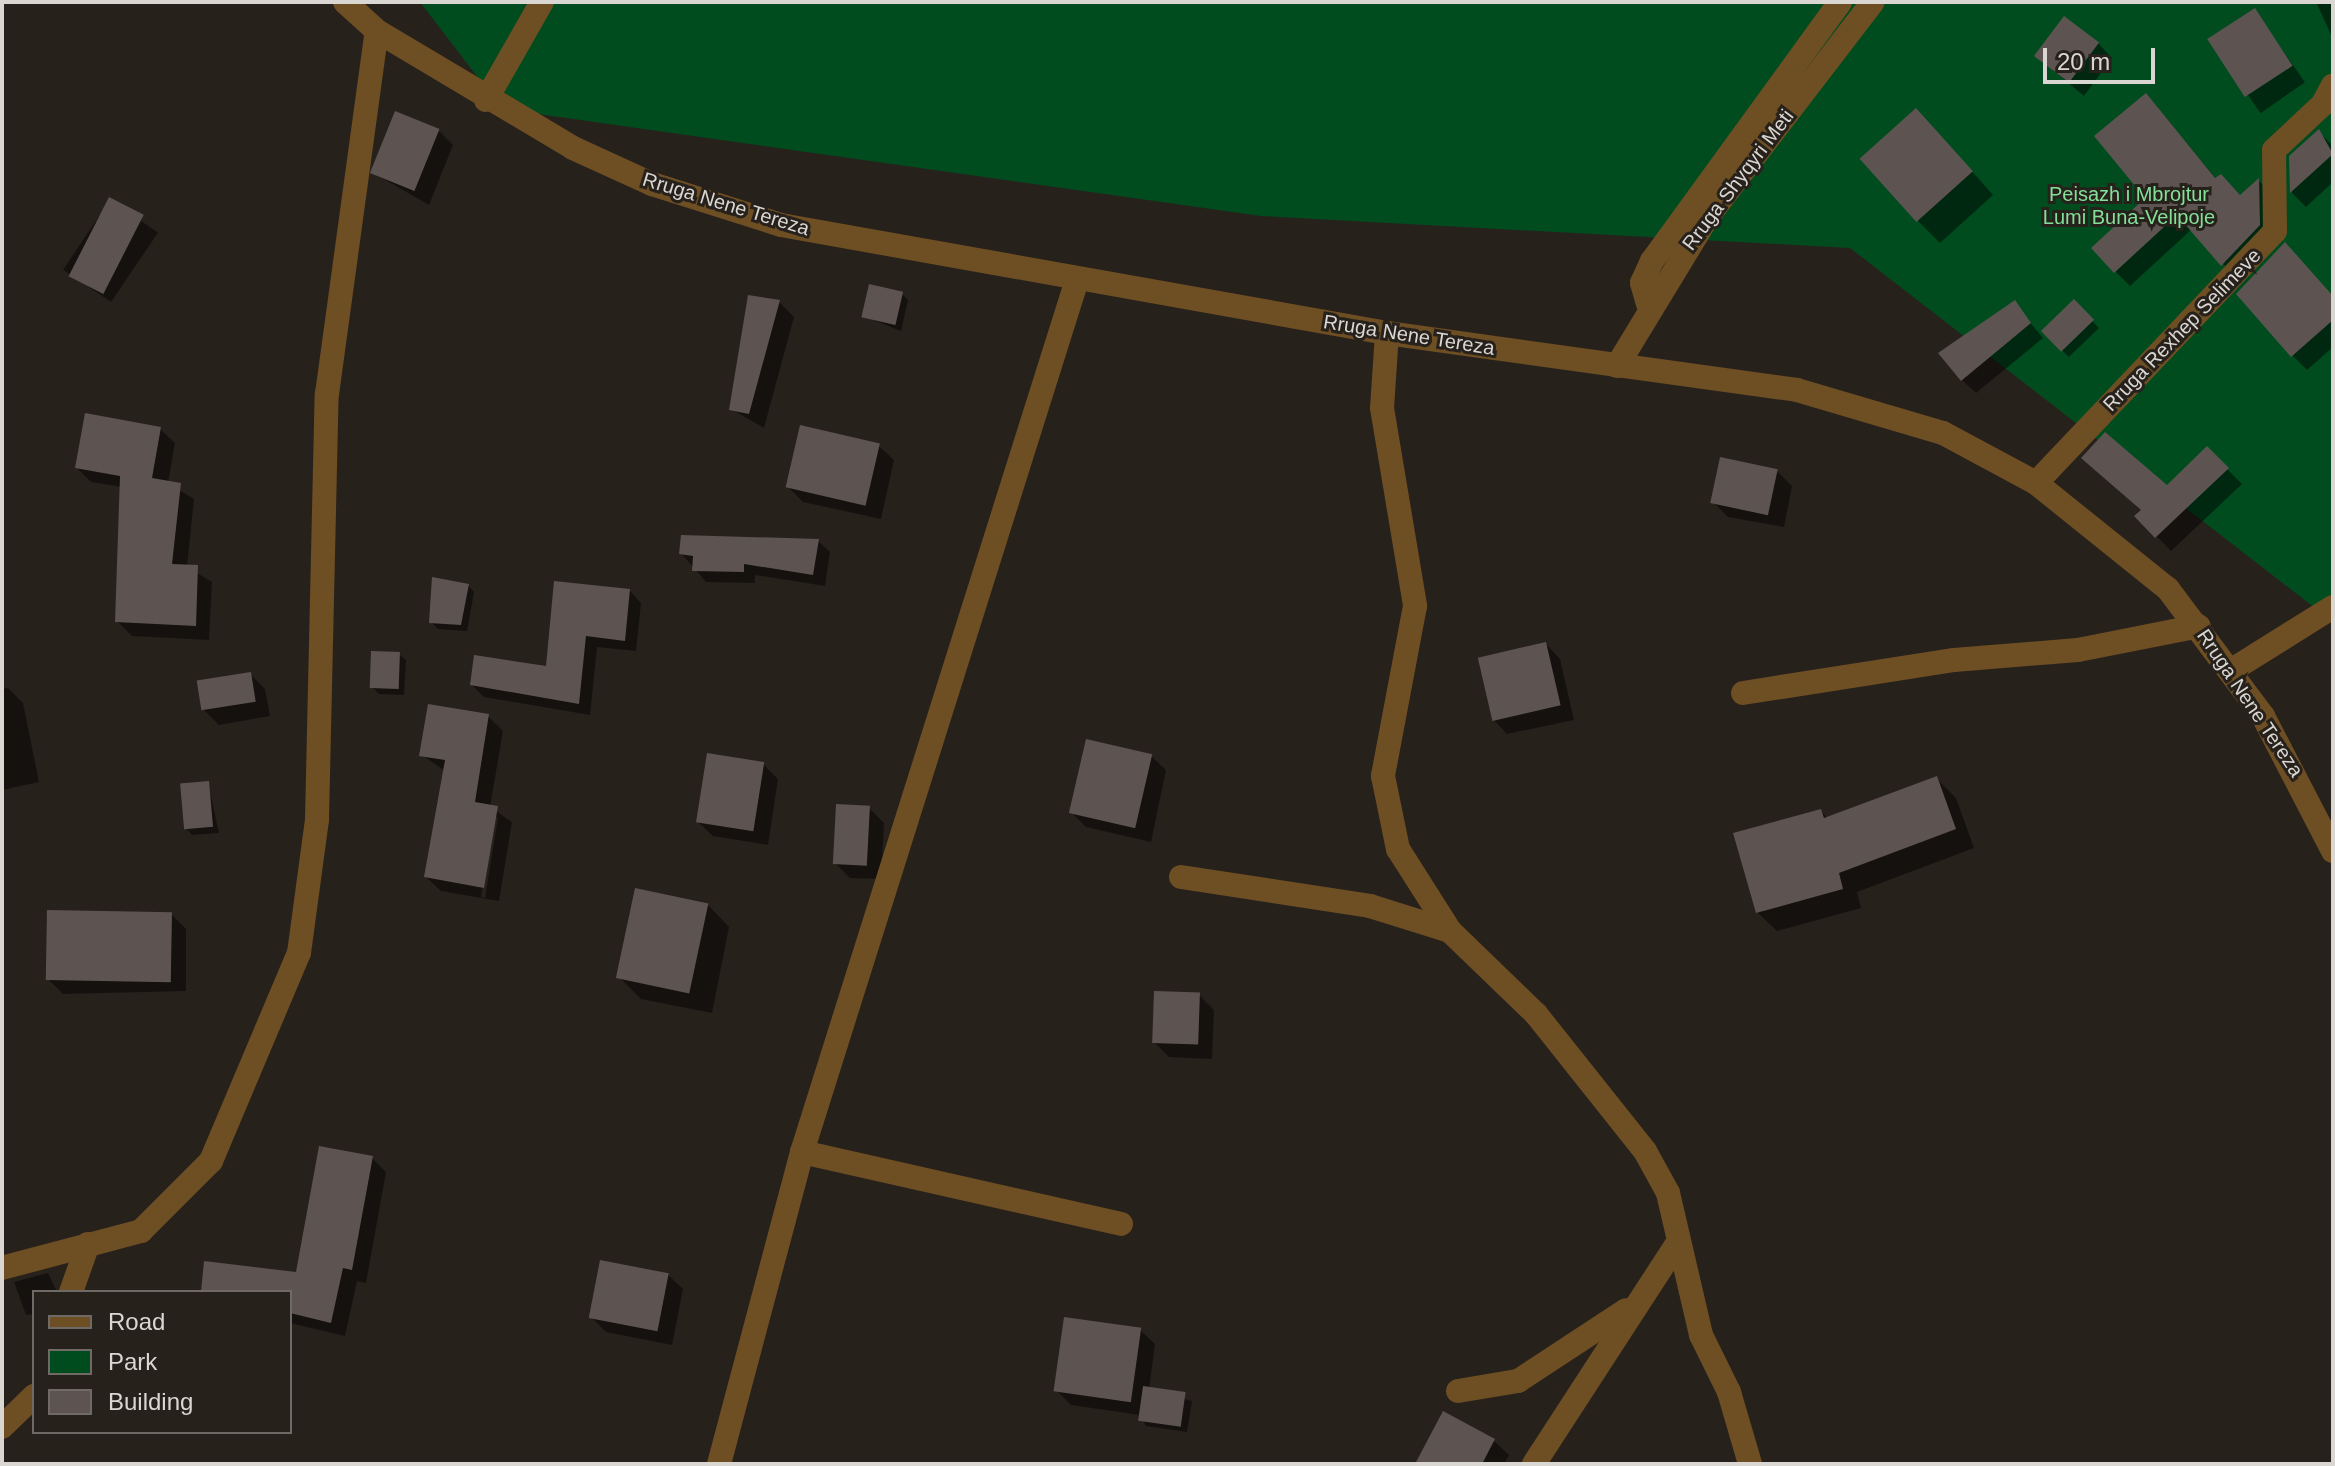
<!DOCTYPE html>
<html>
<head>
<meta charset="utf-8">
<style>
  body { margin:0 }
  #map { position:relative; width:2335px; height:1466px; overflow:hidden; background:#27211c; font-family:Helvetica,sans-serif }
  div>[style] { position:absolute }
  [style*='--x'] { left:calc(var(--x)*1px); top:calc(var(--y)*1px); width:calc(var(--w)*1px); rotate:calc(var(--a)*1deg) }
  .green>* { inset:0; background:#014c1f }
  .shadow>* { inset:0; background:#0007; transform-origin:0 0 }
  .building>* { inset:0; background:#5d5451; transform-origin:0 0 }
  .minor>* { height:24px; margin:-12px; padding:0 12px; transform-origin:12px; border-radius:12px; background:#6e4e23 }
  span { translate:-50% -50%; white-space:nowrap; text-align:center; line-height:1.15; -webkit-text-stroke:6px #27211c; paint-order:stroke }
  .street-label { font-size:20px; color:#dad7d3 }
  .park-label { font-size:20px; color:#84df99 }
  .frame { position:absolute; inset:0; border:4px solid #dad7d3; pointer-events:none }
  .legend { position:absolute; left:32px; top:1290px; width:260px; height:144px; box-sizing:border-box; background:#27211c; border:2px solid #6f6a65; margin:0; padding:10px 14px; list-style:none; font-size:24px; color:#dad7d3 }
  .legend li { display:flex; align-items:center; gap:16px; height:40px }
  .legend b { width:40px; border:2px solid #6f6a65 }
  .scale { position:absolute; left:2043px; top:48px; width:112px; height:36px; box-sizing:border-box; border:4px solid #dad7d3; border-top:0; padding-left:10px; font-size:24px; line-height:28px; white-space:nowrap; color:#dad7d3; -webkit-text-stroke:6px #27211c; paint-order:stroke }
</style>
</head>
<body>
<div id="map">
  <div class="green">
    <div style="clip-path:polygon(420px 2px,2333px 2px,2333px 622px,1850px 248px,1261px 216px,502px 109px)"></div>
  </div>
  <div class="shadow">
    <div style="clip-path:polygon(2316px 2px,2333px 2px,2333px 39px)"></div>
    <div style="left:2255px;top:11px;width:87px;height:54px;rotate:55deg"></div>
    <div style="clip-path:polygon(2098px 43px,2112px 58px,2084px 96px,2036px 56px)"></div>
    <div style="clip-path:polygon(2160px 111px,2217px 180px,2241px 197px,2259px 181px,2273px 195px,2274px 240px,2237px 279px,2192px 229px,2130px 286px,2115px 271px,2148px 198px)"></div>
    <div style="clip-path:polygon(439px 131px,453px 145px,429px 205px,375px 174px)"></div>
    <div style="clip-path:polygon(2319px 132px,2333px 146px,2333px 182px,2306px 207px,2292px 193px,2291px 157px)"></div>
    <div style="clip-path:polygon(1938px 133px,1993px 195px,1940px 243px,1918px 221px)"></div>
    <div style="left:110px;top:200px;width:58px;height:84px;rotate:34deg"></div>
    <div style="clip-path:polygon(902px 294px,908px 300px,901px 331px,863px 316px)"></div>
    <div style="clip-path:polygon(750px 297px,779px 302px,794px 317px,764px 428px,731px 409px)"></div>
    <div style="clip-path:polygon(2333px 297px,2333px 347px,2307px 370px,2293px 356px)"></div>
    <div style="left:2074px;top:302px;width:36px;height:42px;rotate:46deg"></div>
    <div style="clip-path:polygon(2014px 303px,2043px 338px,1976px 393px,1962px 380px)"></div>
    <div style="clip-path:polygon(160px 429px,175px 443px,168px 483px,194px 499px,187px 567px,212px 582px,209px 640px,132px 636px,117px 621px,122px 487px,91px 482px,77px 468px)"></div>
    <div style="clip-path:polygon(879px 446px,894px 460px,881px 519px,803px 502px,788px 487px)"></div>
    <div style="clip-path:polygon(2207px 449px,2242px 484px,2171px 551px,2137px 516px,2142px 511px,2083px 458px,2167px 488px)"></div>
    <div style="clip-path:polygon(1777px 471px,1792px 486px,1784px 527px,1728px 517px,1713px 502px)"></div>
    <div style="clip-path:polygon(818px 541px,830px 552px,825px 586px,755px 575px,755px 583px,706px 582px,681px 553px)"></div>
    <div style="clip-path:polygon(468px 585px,474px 592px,467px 631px,438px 629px,431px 622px)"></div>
    <div style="clip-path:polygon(630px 591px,641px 603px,636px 651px,597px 647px,590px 715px,484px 697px,472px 685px,548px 668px)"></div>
    <div style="clip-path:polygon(1546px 644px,1560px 659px,1574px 720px,1507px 734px,1493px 719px)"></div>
    <div style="clip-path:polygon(399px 654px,406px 660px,404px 695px,379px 694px,372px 687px)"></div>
    <div style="clip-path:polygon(250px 674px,265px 689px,270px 716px,219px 725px,204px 710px)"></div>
    <div style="clip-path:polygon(8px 688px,23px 703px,39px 782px,2px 790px,2px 689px)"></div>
    <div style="clip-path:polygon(evenodd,488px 716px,503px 731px,490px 807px,512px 822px,499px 901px,441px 891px,426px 877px,445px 771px,422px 755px,488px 716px,494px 817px,498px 817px,485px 898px,481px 897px,494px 817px)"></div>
    <div style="clip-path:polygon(1151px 756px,1166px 770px,1151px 842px,1086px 827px,1071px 812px)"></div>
    <div style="clip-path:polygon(763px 764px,778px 779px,768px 845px,713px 836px,698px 822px)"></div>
    <div style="clip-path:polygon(1936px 778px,1956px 798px,1974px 848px,1857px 892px,1861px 908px,1777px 931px,1757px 912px,1821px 811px,1828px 819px)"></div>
    <div style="clip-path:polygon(208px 783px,219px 833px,192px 835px,186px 828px)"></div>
    <div style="clip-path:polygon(869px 808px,884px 823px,881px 879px,850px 878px,835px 863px)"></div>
    <div style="clip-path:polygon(707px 904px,729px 927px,712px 1013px,641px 999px,619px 977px)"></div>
    <div style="clip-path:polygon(171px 914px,186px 929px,186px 991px,63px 994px,49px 980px)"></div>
    <div style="clip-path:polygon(1199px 995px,1214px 1010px,1212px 1059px,1169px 1057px,1154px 1042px)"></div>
    <div style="clip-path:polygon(372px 1158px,386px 1172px,366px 1283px,357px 1281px,345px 1336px,290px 1323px,290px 1292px,203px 1292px,298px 1274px)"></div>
    <div style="clip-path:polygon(48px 1273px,57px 1292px,34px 1292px,34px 1314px,26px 1315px,14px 1282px)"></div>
    <div style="clip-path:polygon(668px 1275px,683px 1289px,672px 1345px,606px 1332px,591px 1317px)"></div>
    <div style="clip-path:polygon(1140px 1330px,1155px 1344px,1149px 1389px,1192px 1401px,1187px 1432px,1146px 1426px,1140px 1415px,1071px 1405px,1056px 1390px)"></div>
    <div style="clip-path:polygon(1443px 1414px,1494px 1441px,1509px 1455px,1504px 1464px,1417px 1464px)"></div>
  </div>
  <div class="building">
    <div style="left:2255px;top:8px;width:69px;height:57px;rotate:57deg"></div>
    <div style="left:2064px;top:16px;width:44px;height:50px;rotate:37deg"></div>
    <div style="clip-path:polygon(2146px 93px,2215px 178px,2221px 174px,2240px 195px,2259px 178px,2260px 225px,2221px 266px,2177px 215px,2114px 273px,2091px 248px,2145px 198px,2094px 136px)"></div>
    <div style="left:1916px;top:108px;width:85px;height:76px;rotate:48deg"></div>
    <div style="left:395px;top:111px;width:48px;height:67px;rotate:22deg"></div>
    <div style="clip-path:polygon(2319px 129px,2333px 154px,2290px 193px,2289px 156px)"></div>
    <div style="left:109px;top:197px;width:39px;height:89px;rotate:27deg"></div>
    <div style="clip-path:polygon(2285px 242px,2333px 296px,2333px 320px,2291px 357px,2236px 294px)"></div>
    <div style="left:869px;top:284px;width:35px;height:34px;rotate:13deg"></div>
    <div style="clip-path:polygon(748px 295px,780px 300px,749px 414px,729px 410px)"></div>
    <div style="left:2074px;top:299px;width:29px;height:46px;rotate:46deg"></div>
    <div style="clip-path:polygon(2015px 300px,2031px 323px,1961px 381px,1938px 353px)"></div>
    <div style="clip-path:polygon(85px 413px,161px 427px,152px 478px,181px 483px,172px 564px,198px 565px,196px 626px,115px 622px,120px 476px,75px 468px)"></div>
    <div style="left:800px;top:425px;width:82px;height:64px;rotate:13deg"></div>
    <div style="clip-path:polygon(2105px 432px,2167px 485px,2207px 446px,2229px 468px,2155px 538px,2134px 516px,2141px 510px,2081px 458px)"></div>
    <div style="left:1720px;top:457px;width:59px;height:47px;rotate:12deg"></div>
    <div style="clip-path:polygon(681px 535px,819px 539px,813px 575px,744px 564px,744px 572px,692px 571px,693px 556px,679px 554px)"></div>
    <div style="clip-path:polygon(432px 577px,469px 584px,461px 625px,429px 623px)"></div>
    <div style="clip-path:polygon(554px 581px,630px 589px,625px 641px,586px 636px,579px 704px,470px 685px,474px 655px,546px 666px)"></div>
    <div style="left:1546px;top:642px;width:65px;height:70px;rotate:77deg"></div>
    <div style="left:371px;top:651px;width:29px;height:37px;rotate:2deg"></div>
    <div style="left:251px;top:672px;width:30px;height:55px;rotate:81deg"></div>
    <div style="clip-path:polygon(428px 704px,489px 714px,475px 802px,498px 806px,484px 888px,424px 877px,445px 760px,419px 756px)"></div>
    <div style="left:1086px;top:739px;width:68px;height:76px;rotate:13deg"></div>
    <div style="left:707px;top:753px;width:58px;height:70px;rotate:9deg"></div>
    <div style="clip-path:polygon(1937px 776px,1956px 829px,1839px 873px,1843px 889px,1756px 913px,1733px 833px,1821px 809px,1824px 818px)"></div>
    <div style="left:209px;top:781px;width:46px;height:29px;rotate:85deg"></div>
    <div style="left:836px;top:804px;width:34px;height:60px;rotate:3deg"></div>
    <div style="left:635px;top:888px;width:75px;height:92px;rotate:12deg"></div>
    <div style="left:47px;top:910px;width:125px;height:70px;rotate:1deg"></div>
    <div style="left:1154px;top:991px;width:46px;height:52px;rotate:2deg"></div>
    <div style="clip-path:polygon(319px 1146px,373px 1156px,352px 1270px,343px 1268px,331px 1323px,290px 1313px,290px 1292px,201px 1292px,204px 1261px,296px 1272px)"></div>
    <div style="left:600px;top:1260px;width:70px;height:59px;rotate:11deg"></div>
    <div style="left:1064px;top:1317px;width:78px;height:75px;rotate:8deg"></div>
    <div style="left:1143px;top:1386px;width:43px;height:35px;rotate:8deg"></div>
    <div style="clip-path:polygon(1443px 1411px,1495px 1439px,1482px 1464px,1415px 1464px)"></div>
  </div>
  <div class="minor">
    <div style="--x:345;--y:2;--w:43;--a:42.2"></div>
    <div style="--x:377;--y:31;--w:228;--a:30.8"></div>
    <div style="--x:573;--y:148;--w:87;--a:24.5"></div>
    <div style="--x:652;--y:184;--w:135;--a:17.6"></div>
    <div style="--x:781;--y:225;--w:616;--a:10.11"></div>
    <div style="--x:1387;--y:333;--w:414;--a:7.9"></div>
    <div style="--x:1797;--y:390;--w:152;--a:16.4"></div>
    <div style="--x:1943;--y:433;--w:106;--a:28.3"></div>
    <div style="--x:2036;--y:483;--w:169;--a:38.8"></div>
    <div style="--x:2168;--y:589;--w:159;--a:53.2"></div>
    <div style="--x:2263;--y:716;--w:152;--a:62.6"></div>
    <div style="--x:486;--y:100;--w:113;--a:-60.3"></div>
    <div style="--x:1648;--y:304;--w:22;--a:-106"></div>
    <div style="--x:1642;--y:283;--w:24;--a:-66"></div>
    <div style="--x:1652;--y:261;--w:320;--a:-54"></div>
    <div style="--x:1387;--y:333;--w:75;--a:93.8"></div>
    <div style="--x:1382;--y:408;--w:201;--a:80.5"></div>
    <div style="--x:1415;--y:606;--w:173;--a:100.7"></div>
    <div style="--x:1383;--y:776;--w:75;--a:78.4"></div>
    <div style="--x:1398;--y:849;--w:97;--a:57.6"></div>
    <div style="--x:1450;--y:931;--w:120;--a:44"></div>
    <div style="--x:1536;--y:1014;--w:175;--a:51.5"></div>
    <div style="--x:1645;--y:1151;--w:48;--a:61.3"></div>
    <div style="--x:1668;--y:1193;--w:146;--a:76.9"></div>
    <div style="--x:1701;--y:1335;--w:64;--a:63.8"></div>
    <div style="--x:1729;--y:1392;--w:75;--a:73.7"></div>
    <div style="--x:1617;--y:366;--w:173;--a:-58.7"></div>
    <div style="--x:1707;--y:218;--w:272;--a:-52.5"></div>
    <div style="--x:2036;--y:483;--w:347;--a:-46.5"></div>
    <div style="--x:2275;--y:231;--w:81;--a:-90.7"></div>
    <div style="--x:2274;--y:150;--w:67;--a:-43.2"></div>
    <div style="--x:2323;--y:104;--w:21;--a:-62"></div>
    <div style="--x:2232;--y:670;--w:119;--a:-32"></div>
    <div style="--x:1743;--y:693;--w:214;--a:-8.9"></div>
    <div style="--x:1954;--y:660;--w:124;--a:-4.6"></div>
    <div style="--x:2078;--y:650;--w:123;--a:-11.2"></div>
    <div style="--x:1181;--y:877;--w:191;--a:8.7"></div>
    <div style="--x:1370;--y:906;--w:84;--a:17.4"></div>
    <div style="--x:802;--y:1152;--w:327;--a:12.7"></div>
    <div style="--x:2;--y:1268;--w:144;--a:-14.9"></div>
    <div style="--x:141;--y:1231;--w:99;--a:-45"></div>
    <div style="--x:211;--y:1161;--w:226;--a:-67.1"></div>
    <div style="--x:299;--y:953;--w:135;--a:-82.3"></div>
    <div style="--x:317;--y:819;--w:425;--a:-88.7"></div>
    <div style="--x:327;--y:394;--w:366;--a:-82.2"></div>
    <div style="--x:71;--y:1292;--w:51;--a:-70.5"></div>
    <div style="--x:1458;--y:1391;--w:61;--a:-9.5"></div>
    <div style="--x:1518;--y:1381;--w:129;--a:-33.3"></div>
    <div style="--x:2;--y:1427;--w:45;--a:-44.1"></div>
    <div style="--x:719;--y:1464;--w:323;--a:-75.1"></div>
    <div style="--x:802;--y:1152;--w:914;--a:-72.5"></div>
    <div style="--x:1534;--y:1464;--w:265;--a:-57"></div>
  </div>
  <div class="street-label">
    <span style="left:1738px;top:180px;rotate:-53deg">Rruga Shyqyri Meti</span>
    <span style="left:726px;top:204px;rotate:17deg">Rruga Nene Tereza</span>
    <span style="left:2182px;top:330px;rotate:-46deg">Rruga Rexhep Selimeve</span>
    <span style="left:1409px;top:335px;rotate:9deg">Rruga Nene Tereza</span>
    <span style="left:2250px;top:703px;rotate:56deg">Rruga Nene Tereza</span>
  </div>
  <div class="park-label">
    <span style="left:2129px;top:206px">Peisazh i Mbrojtur<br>Lumi Buna-Velipoje</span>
  </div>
  <div class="frame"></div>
  <ul class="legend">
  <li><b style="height:10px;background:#6e4e23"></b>Road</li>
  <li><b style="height:22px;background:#014c1f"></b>Park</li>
  <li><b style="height:22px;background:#5d5451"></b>Building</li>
  </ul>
  <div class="scale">20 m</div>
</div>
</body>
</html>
